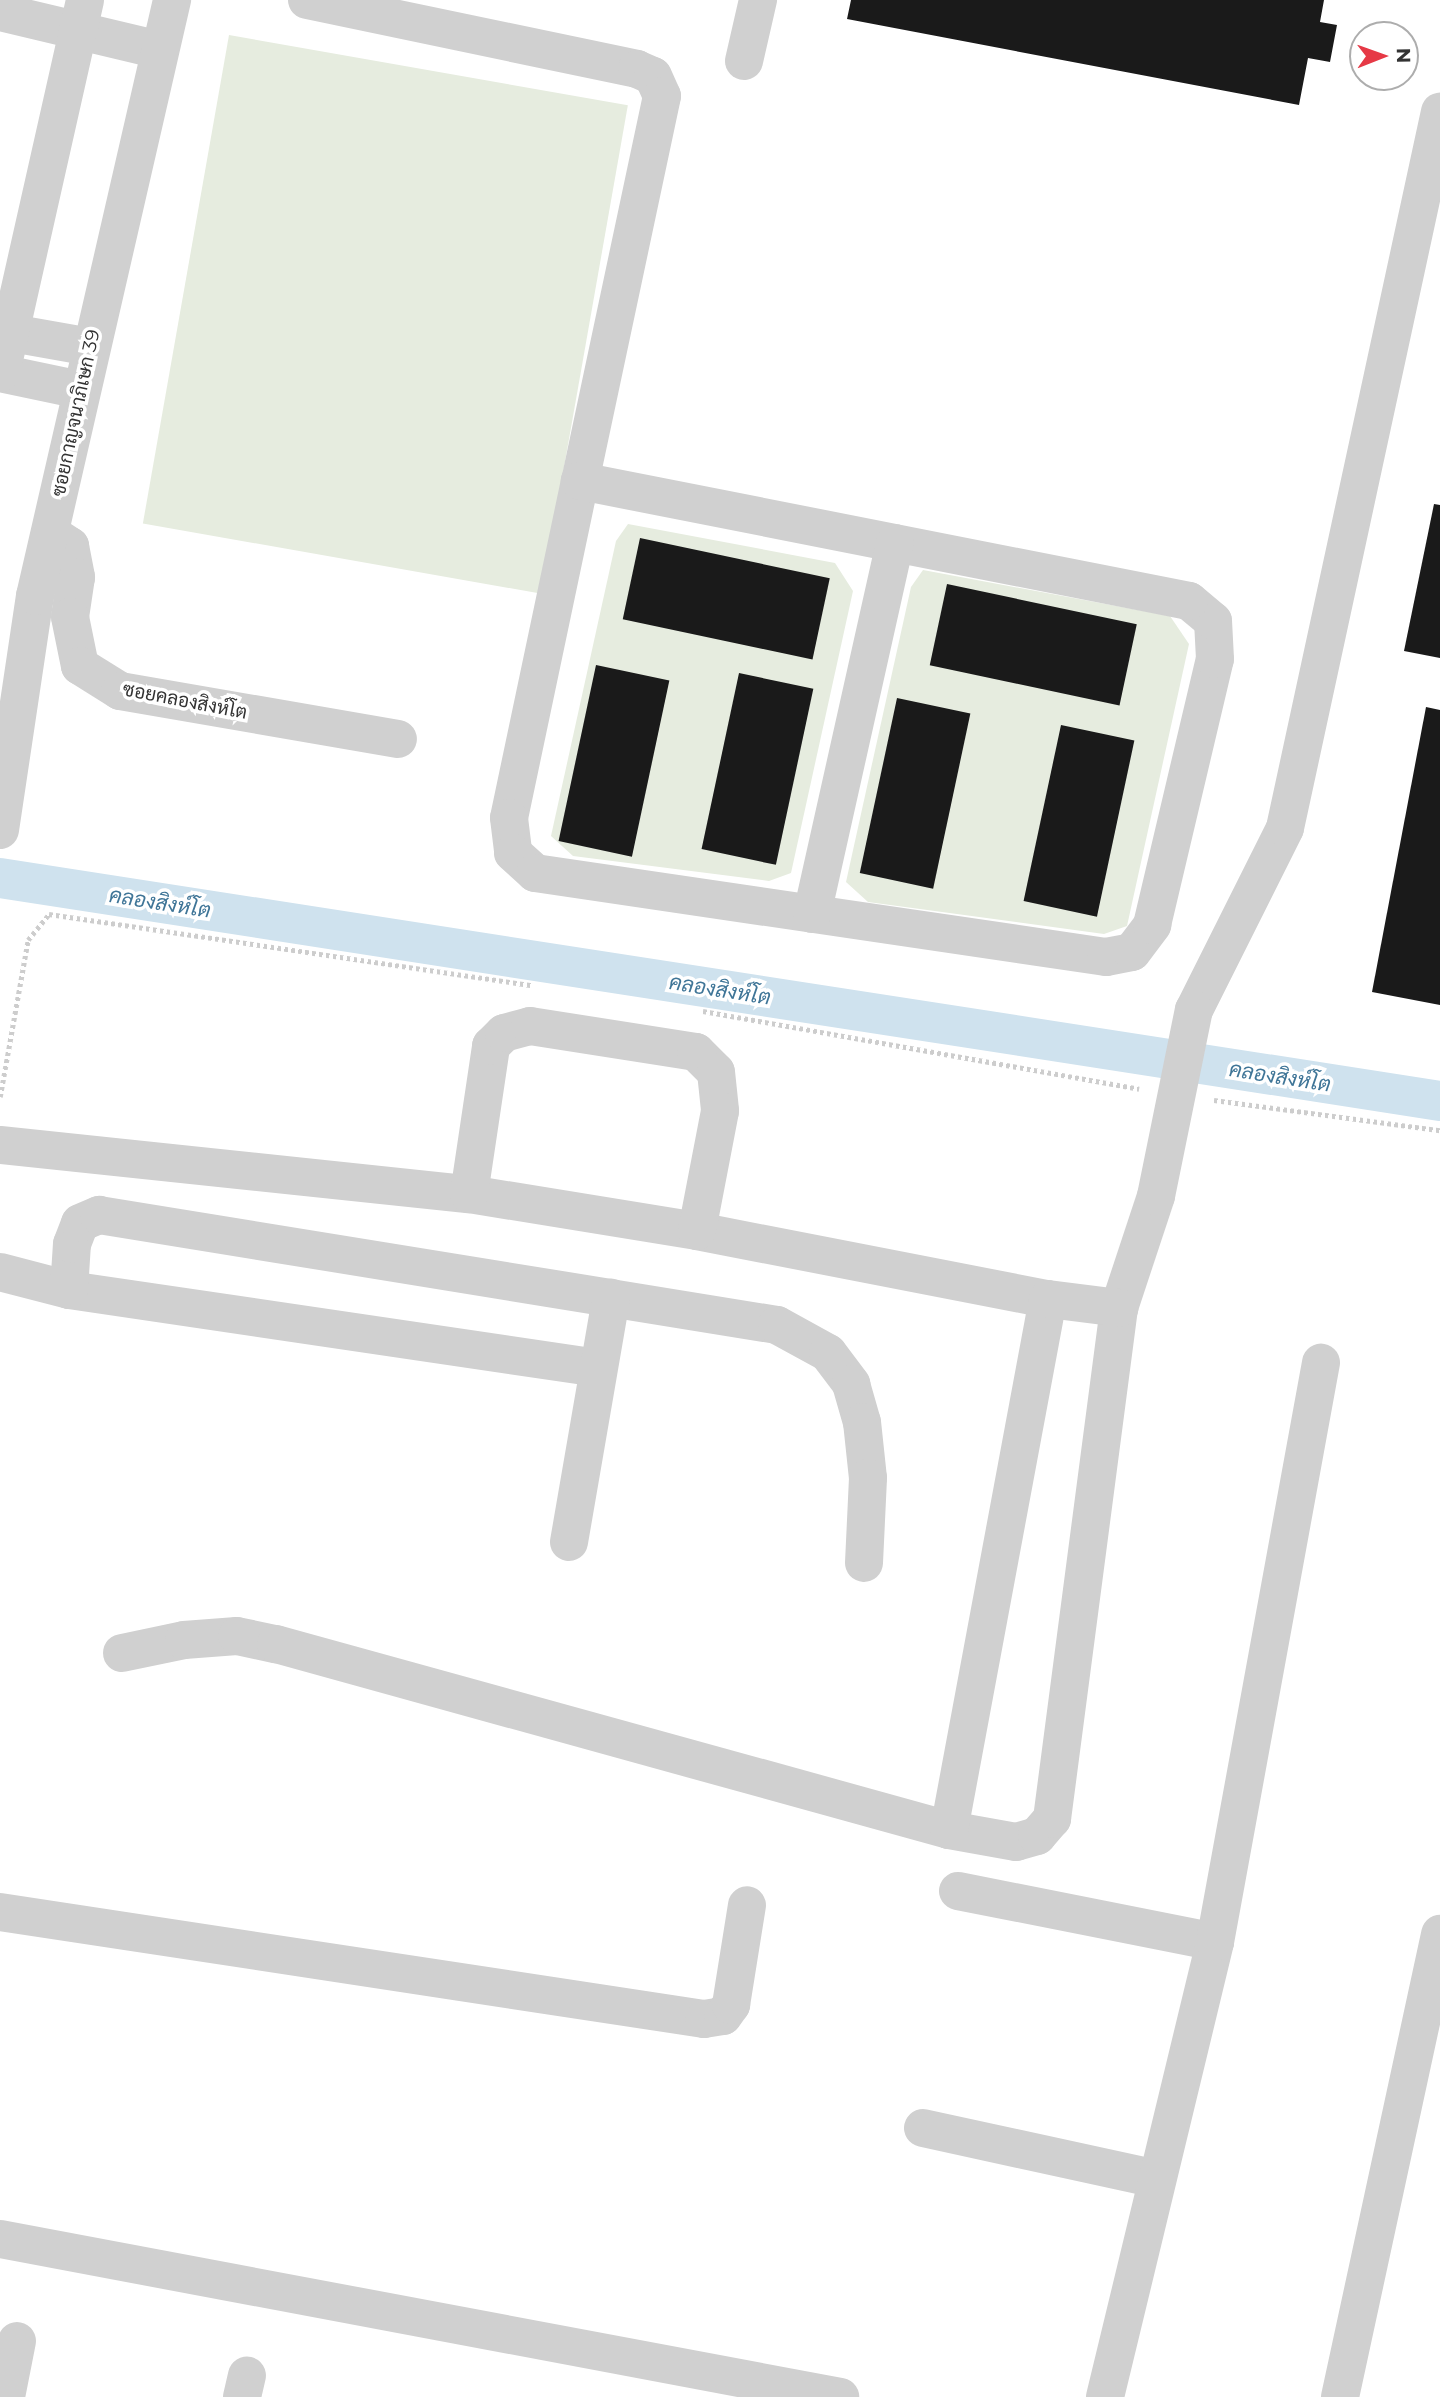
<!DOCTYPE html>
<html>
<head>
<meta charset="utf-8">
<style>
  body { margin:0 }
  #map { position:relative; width:1440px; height:2397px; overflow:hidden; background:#fff; font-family:Montserrat,Sarabun,sans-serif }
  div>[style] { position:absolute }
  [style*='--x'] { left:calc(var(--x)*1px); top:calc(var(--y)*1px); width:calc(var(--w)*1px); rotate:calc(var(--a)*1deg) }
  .green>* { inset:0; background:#e6ecdf; transform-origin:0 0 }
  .canal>* { height:40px; margin:-20px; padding:0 20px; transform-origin:20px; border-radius:20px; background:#cfe2ee }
  .building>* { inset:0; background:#1a1a1a; transform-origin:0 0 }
  .path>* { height:4.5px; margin-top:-2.25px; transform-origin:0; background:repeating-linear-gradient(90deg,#cdcdcd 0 3.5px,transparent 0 7px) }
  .minor>* { height:38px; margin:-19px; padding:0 19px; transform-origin:19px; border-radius:19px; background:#d0d0d0 }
  .minor-bridge>* { height:38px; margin:-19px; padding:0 19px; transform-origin:19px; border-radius:19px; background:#d0d0d0 }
  span { translate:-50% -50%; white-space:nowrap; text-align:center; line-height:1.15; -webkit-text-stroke:7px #fff; paint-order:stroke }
  .street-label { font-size:19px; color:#333 }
  .water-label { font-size:21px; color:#3f7597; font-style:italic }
  .north { position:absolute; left:1349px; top:21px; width:70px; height:70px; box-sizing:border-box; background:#fff; border:2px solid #adadad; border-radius:50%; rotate:89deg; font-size:19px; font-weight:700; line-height:28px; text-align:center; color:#333 }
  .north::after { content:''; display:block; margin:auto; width:24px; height:32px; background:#e63946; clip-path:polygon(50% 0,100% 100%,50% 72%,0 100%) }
</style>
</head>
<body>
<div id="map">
  <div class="green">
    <div style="left:229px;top:35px;width:405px;height:496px;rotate:10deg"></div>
    <div style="clip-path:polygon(628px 524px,835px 563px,853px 591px,791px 873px,769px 881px,573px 856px,551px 836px,616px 541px)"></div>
    <div style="clip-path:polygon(923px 570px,1170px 616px,1189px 644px,1127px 926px,1104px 934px,868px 902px,846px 882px,911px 587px)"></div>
  </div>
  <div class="canal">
    <div style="--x:0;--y:878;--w:1457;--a:8.8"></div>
  </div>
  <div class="building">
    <div style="clip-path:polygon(851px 0,1324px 0,1320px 22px,1337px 25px,1330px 62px,1308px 58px,1299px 105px,847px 19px)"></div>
    <div style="clip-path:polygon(1434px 504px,1440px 505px,1440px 658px,1404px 651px)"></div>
    <div style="left:640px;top:538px;width:194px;height:83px;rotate:12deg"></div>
    <div style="left:947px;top:584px;width:194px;height:83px;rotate:12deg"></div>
    <div style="left:596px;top:665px;width:75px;height:180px;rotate:12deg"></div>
    <div style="left:739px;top:673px;width:76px;height:180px;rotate:12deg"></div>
    <div style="left:897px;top:698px;width:75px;height:179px;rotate:12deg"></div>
    <div style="clip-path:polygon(1426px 707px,1440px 710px,1440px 1005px,1372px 992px)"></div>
    <div style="left:1061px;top:725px;width:75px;height:180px;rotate:12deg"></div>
  </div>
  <div class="path">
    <div style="--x:703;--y:1011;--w:443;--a:10.1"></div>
    <div style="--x:0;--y:1097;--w:159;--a:-79.9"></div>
    <div style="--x:28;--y:940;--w:33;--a:-51"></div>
    <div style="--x:49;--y:914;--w:488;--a:8.4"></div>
    <div style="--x:1214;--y:1100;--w:228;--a:7.6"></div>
  </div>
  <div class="minor">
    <div style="--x:307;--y:0;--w:337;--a:11.8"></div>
    <div style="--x:637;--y:69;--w:17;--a:24"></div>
    <div style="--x:653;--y:76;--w:22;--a:66"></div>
    <div style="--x:662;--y:96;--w:394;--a:102"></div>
    <div style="--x:580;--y:481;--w:344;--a:101.9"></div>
    <div style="--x:509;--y:818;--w:35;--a:83"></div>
    <div style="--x:513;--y:853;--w:30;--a:42"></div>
    <div style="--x:535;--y:873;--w:577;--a:8.37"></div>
    <div style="--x:1106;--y:957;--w:26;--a:-11"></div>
    <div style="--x:1132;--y:952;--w:34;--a:-53"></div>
    <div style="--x:1152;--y:925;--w:273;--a:-76.7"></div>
    <div style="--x:1215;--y:659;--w:38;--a:-93"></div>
    <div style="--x:1213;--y:621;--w:31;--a:-140"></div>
    <div style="--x:1189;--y:601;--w:621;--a:-168.85"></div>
    <div style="--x:0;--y:12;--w:163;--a:13.4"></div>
    <div style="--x:744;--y:61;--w:63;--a:-77.1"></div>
    <div style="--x:0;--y:331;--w:92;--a:10"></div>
    <div style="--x:0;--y:373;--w:83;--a:11.9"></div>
    <div style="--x:1;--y:373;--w:382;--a:-77.3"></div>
    <div style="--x:50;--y:533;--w:24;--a:33"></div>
    <div style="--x:70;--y:546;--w:32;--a:79"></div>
    <div style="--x:76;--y:577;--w:40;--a:98.5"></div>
    <div style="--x:70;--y:617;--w:50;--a:78.5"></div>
    <div style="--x:80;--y:666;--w:47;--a:32"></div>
    <div style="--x:120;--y:691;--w:282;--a:9.8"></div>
    <div style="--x:0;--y:830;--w:237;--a:-81.5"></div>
    <div style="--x:35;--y:596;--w:612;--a:-77.05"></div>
    <div style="--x:812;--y:914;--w:380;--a:-77.4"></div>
    <div style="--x:1194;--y:1010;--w:203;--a:-63.4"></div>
    <div style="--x:1285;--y:828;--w:733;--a:-77.79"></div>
    <div style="--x:0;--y:1145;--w:472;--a:6"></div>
    <div style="--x:469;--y:1194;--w:231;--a:9.2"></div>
    <div style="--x:697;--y:1231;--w:358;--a:11"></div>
    <div style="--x:469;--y:1194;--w:150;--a:-81.5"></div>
    <div style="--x:491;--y:1046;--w:18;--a:-45"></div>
    <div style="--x:504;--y:1033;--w:27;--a:-15"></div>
    <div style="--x:530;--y:1026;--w:168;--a:8.9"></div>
    <div style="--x:696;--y:1052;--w:28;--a:45"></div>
    <div style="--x:716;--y:1072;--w:39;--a:84"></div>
    <div style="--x:720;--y:1111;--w:122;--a:100.9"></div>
    <div style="--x:0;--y:1272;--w:71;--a:14.6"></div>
    <div style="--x:69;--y:1290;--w:535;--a:8.39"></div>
    <div style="--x:69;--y:1290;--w:46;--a:-86.3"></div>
    <div style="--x:72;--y:1244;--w:22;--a:-69"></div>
    <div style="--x:80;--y:1223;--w:21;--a:-23"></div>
    <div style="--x:99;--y:1215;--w:687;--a:9.22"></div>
    <div style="--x:777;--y:1325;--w:58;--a:28.8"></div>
    <div style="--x:828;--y:1353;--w:39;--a:53"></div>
    <div style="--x:851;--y:1384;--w:40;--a:74"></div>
    <div style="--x:862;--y:1422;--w:56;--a:83.9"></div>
    <div style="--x:868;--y:1478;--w:85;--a:92.7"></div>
    <div style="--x:569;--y:1542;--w:248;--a:-80.2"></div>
    <div style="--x:122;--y:1653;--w:63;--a:-11.8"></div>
    <div style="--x:184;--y:1640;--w:53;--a:-4.3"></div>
    <div style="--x:237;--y:1636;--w:40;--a:12"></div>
    <div style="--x:276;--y:1644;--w:698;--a:15.45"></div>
    <div style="--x:949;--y:1830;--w:68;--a:10.2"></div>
    <div style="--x:1016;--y:1842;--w:22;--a:-16"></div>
    <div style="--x:1037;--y:1836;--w:23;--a:-49"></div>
    <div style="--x:1052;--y:1819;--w:515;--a:-82.53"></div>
    <div style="--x:1119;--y:1308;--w:118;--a:-71.7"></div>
    <div style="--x:949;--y:1830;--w:540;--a:-79.44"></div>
    <div style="--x:1048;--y:1299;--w:72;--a:7.2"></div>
    <div style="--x:958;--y:1891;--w:262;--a:11.2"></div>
    <div style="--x:0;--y:1912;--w:712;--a:8.64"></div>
    <div style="--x:704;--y:2019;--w:19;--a:-9"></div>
    <div style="--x:723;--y:2016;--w:14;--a:-54"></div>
    <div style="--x:731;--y:2005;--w:101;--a:-80.9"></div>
    <div style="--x:923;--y:2128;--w:239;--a:12.3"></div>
    <div style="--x:0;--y:2239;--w:855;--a:10.65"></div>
    <div style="--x:6;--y:2397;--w:57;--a:-78.9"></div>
    <div style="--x:242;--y:2397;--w:22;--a:-77"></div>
    <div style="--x:1105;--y:2397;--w:468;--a:-76.4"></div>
    <div style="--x:1215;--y:1942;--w:589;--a:-79.63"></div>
    <div style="--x:1340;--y:2397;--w:474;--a:-77.8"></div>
  </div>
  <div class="minor-bridge">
    <div style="--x:1156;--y:1196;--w:190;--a:-78.5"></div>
  </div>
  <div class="street-label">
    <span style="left:76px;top:413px;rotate:-78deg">ซอยกาญจนาภิเษก 39</span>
    <span style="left:185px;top:701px;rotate:11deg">ซอยคลองสิงห์โต</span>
  </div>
  <div class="water-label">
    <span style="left:160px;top:903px;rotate:9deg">คลองสิงห์โต</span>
    <span style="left:720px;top:990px;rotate:9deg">คลองสิงห์โต</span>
    <span style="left:1280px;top:1077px;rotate:9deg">คลองสิงห์โต</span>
  </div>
  <div class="north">N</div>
</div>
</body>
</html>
